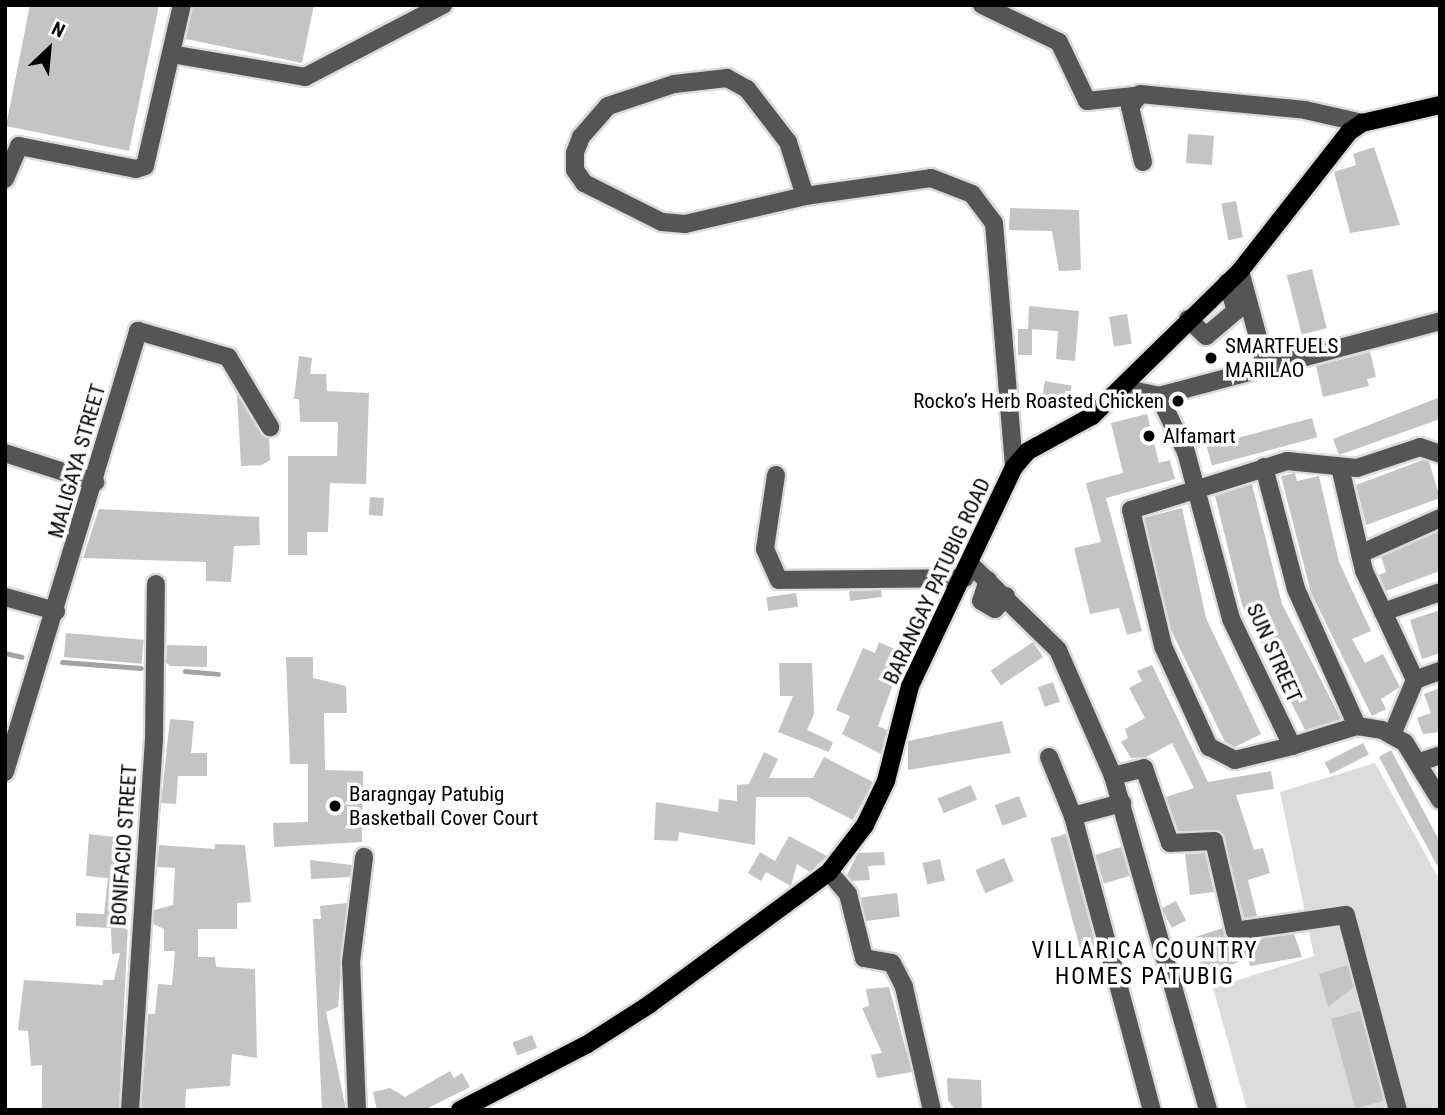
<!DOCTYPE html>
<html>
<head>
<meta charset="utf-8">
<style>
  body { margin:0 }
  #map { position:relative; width:1445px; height:1115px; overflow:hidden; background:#fff; font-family:"Roboto Condensed",sans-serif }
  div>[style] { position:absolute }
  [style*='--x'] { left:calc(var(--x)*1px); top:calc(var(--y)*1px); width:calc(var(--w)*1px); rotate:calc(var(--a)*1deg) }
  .green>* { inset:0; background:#dcdcdc }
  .stream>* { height:5px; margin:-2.5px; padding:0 2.5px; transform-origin:2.5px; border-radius:2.5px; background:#a3a3a3 }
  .building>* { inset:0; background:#c4c4c4; transform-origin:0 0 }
  .roads { filter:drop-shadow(2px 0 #dbdbdb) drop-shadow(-2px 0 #dbdbdb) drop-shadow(0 2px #dbdbdb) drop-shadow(0 -2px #dbdbdb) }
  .minor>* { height:18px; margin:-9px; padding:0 9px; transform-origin:9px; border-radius:9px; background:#555 }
  .major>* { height:18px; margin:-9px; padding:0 9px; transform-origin:9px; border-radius:9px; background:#000 }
  .dots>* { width:19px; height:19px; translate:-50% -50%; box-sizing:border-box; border:4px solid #fff; border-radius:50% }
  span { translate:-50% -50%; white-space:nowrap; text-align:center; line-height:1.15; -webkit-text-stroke:7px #fff; paint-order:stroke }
  .poi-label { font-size:21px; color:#000 }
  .left { translate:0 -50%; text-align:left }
  .right { translate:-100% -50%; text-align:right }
  .street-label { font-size:21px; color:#000 }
  .neighbourhood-label { font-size:23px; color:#000; letter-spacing:2px }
  .frame { position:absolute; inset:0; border:7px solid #000; pointer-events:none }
  .north { position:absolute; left:14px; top:14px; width:70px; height:70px; -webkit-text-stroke:5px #fff; paint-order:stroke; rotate:26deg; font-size:19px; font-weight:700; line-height:28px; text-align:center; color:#000 }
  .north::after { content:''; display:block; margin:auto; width:24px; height:32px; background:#000; clip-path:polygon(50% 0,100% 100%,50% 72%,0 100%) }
</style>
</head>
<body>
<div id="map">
  <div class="green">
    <div style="clip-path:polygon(1375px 763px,1440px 881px,1440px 1110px,1247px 1110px,1213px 988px,1314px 956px,1280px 792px)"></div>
  </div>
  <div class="stream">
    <div style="--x:5;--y:653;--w:17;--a:13"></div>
    <div style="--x:62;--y:662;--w:79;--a:4.3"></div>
    <div style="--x:185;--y:671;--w:33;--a:5"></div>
  </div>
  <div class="building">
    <div style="clip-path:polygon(30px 5px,159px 5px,129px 151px,6px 126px)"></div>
    <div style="clip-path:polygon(193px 5px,314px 5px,302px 63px,186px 39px)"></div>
    <div style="left:1188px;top:134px;width:26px;height:29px;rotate:4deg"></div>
    <div style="clip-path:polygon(1374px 147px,1400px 225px,1350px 233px,1334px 172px,1356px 165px,1353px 154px)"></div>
    <div style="left:1236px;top:201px;width:37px;height:15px;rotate:79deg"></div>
    <div style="clip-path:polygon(1010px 208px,1079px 210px,1081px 270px,1059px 271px,1052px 231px,1009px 230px)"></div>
    <div style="left:1312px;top:269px;width:61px;height:26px;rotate:76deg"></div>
    <div style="clip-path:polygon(1029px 306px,1079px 311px,1075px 361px,1056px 359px,1058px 331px,1028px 329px)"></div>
    <div style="left:1127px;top:314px;width:30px;height:18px;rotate:81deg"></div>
    <div style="left:1018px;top:329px;width:14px;height:26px"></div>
    <div style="clip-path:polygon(1370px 352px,1376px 377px,1367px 379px,1369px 386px,1323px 397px,1316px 366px)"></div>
    <div style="clip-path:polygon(299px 356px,312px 358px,310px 374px,326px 374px,327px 391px,369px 393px,366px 484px,330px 483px,328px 532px,307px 532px,307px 555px,288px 555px,288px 456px,337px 456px,338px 422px,300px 422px,299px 399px,294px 399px)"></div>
    <div style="left:1045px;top:381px;width:27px;height:16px;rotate:10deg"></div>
    <div style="clip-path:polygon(237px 395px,269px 438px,270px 460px,262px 465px,241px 466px)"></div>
    <div style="clip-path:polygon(1440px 397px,1440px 419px,1339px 455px,1333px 439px)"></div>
    <div style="clip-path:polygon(1147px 414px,1159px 463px,1170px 460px,1175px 479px,1106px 498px,1142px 631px,1127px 635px,1119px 608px,1090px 614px,1074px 548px,1101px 542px,1086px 483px,1123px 473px,1111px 423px)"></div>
    <div style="left:1312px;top:418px;width:20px;height:109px;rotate:75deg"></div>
    <div style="clip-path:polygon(1423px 460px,1429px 462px,1440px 498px,1366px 525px,1356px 485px)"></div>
    <div style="clip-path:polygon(1295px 473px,1297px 481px,1319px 476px,1339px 562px,1371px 631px,1352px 639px,1365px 663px,1383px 654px,1400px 687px,1381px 699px,1386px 709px,1372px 716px,1311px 593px,1281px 476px)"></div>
    <div style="clip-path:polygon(1252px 484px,1282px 604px,1341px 719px,1305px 730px,1242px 605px,1215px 496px)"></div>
    <div style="left:370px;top:497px;width:14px;height:18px;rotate:4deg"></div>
    <div style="clip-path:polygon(1182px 508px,1206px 618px,1261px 734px,1235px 747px,1225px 742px,1171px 630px,1144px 518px)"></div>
    <div style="clip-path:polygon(99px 509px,259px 517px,260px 545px,234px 546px,231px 582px,206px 581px,206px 562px,83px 558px)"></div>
    <div style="clip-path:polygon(1440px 531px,1440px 571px,1386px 591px,1379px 575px,1386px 572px,1381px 557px)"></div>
    <div style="clip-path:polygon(881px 590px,882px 597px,850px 601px,849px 591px)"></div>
    <div style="left:796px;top:593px;width:14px;height:30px;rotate:82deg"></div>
    <div style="clip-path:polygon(1440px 610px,1440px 653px,1422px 659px,1410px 620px)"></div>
    <div style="left:66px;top:633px;width:78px;height:24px;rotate:5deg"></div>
    <div style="clip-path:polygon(879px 642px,904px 653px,878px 726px,887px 730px,881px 754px,842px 734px,850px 716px,836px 710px,863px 648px,875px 653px)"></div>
    <div style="left:1033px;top:642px;width:18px;height:51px;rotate:56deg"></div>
    <div style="clip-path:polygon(167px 645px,207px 646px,207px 667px,171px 666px,166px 663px)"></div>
    <div style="clip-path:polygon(286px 657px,313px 657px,313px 678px,346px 686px,347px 713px,324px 713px,325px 770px,363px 771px,362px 842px,274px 847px,273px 823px,308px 822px,308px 764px,290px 764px)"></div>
    <div style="clip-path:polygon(779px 663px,812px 663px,814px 714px,807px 730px,833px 742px,829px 752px,778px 732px,793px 696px,780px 696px)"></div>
    <div style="clip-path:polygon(1152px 665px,1208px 782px,1271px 771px,1274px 789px,1236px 795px,1254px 850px,1263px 848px,1270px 873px,1248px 880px,1257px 916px,1244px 918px,1222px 833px,1178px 831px,1166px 797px,1194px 788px,1172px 743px,1146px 757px,1131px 758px,1121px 742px,1128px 738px,1125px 729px,1145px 718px,1129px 688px,1142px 681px,1137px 671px)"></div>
    <div style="left:1053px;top:682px;width:21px;height:16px;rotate:71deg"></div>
    <div style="clip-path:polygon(1440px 688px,1440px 732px,1423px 734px,1417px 718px,1431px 713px,1424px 694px)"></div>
    <div style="clip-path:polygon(170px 719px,194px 721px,191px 753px,207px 753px,207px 776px,178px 776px,176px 804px,161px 803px)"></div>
    <div style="clip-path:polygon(1002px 721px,1011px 753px,908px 770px,908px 741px)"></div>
    <div style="left:1363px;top:743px;width:13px;height:43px;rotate:63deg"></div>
    <div style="clip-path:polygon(1391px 750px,1440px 842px,1440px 871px,1379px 757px)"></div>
    <div style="clip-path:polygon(764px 752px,778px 759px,769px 778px,813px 778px,824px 757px,873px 782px,853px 820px,808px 797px,756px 797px,755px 845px,679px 832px,678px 841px,654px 840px,656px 802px,718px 812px,719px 799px,737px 801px,737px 785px,749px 784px)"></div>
    <div style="left:971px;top:785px;width:16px;height:36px;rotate:68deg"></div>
    <div style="left:1019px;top:796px;width:22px;height:26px;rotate:69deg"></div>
    <div style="clip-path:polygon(89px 834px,115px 837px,113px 861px,131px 862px,119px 1110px,42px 1110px,42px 1065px,31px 1066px,28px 1031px,18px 1030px,24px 980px,103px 985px,103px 980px,114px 980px,120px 953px,112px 954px,111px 928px,76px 926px,76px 913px,104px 914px,108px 878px,86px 876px)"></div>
    <div style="left:1066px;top:834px;width:122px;height:16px;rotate:75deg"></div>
    <div style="clip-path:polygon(789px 836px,827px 856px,810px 872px,797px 864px,791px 886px,766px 872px,761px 881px,748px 873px,760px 852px,775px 861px)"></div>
    <div style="clip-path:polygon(215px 844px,245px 845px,251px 902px,237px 903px,237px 929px,198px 929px,198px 957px,215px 957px,216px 967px,255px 969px,257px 1058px,232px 1054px,230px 1086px,186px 1089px,185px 1110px,141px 1110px,148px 1014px,155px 1014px,158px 984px,172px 985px,175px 951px,164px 951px,164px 929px,153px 924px,154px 910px,173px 905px,175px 868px,157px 867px,159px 845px,215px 849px)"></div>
    <div style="left:1121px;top:847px;width:30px;height:27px;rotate:73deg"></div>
    <div style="clip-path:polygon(884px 852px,885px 865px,868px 866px,870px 880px,852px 881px,847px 875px,858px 853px)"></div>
    <div style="clip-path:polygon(1205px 853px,1214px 892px,1190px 895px,1185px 854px)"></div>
    <div style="left:1004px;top:858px;width:25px;height:31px;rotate:67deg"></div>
    <div style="left:940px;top:859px;width:22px;height:18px;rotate:77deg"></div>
    <div style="clip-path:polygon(310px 860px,352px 865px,350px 877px,311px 879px)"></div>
    <div style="left:897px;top:893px;width:24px;height:36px;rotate:83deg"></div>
    <div style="left:1176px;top:901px;width:22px;height:16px;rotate:63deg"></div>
    <div style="clip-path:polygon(347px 903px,338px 1007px,326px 1012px,346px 1110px,322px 1110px,313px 919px,321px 919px,320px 906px)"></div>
    <div style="clip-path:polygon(1223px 928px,1227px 939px,1236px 942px,1294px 934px,1302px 957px,1250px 966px,1248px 959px,1204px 974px,1192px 938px)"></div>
    <div style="clip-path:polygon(1348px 965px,1354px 987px,1328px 1007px,1319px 974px)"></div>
    <div style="clip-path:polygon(889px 987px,912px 1072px,877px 1078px,871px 1055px,882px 1053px,862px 1008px,869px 1006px,866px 989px)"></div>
    <div style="left:1360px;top:1011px;width:93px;height:30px;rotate:75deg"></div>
    <div style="left:532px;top:1035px;width:14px;height:21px;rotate:69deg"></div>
    <div style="clip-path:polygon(450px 1071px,454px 1078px,462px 1073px,470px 1087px,424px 1110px,377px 1110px,373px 1092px,390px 1088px,405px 1097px)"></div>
    <div style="clip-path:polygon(947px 1078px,981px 1080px,982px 1110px,955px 1110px,948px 1100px)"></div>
  </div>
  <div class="roads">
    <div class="minor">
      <div style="--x:982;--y:5;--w:85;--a:25.7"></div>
      <div style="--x:1059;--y:42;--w:65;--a:64.6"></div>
      <div style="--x:1087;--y:101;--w:47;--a:-6.1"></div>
      <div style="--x:171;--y:54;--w:136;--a:9.7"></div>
      <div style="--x:305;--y:77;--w:156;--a:-27.6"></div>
      <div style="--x:1143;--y:162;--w:57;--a:-103.3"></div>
      <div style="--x:1130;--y:107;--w:16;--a:-52"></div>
      <div style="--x:1140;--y:94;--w:166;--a:5.5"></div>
      <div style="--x:1305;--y:110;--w:58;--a:12.8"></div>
      <div style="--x:5;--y:179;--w:36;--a:-67"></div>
      <div style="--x:19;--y:146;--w:119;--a:11.1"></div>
      <div style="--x:136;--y:169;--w:9;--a:-18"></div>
      <div style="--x:145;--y:166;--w:165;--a:-77.1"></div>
      <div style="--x:805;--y:196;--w:57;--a:-107.5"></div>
      <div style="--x:788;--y:142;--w:67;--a:-127.7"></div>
      <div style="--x:747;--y:89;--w:23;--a:-151"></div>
      <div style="--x:727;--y:78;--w:53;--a:173.5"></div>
      <div style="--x:674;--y:84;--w:70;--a:161.6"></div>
      <div style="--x:608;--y:106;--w:41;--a:131.1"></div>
      <div style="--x:581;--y:137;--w:17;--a:111"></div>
      <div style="--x:575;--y:153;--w:17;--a:90"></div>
      <div style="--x:575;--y:170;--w:16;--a:55"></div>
      <div style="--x:584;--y:183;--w:87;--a:26.6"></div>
      <div style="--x:662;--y:222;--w:23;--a:5"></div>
      <div style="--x:685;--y:224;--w:123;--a:-13.1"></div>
      <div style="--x:805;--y:196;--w:127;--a:-8.1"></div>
      <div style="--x:931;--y:178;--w:44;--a:21.3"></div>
      <div style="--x:972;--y:194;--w:36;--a:53"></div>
      <div style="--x:994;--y:223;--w:245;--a:85.3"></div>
      <div style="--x:1240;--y:271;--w:99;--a:74.8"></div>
      <div style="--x:1188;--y:319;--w:25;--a:43"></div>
      <div style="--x:1206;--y:336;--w:39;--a:-40"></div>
      <div style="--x:1236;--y:311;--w:30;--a:-107"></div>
      <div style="--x:1122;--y:388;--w:38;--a:12"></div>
      <div style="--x:1159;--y:396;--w:62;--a:64.3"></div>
      <div style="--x:1186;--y:452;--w:173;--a:74.9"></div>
      <div style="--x:1231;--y:619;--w:141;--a:64.3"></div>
      <div style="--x:1292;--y:746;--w:68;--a:-17.1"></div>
      <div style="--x:1357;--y:726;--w:25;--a:9"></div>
      <div style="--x:1382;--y:730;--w:26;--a:29"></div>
      <div style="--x:1405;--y:743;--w:67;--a:58.4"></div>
      <div style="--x:1159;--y:396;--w:291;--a:-14.9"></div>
      <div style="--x:5;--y:453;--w:95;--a:17.9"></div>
      <div style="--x:1264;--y:467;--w:126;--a:75.3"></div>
      <div style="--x:1296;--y:589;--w:150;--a:66"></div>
      <div style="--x:1340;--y:467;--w:107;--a:77"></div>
      <div style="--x:1364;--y:571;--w:120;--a:64.9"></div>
      <div style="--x:1415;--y:680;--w:60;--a:112.7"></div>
      <div style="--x:776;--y:475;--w:75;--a:98.5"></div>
      <div style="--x:765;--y:549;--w:34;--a:66"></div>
      <div style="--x:779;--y:580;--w:186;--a:-0.6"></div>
      <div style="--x:1360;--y:554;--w:88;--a:-24.2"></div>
      <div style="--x:972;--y:566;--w:120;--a:44.3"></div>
      <div style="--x:1058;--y:650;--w:137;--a:66.4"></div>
      <div style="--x:1113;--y:776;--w:347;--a:74.1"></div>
      <div style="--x:988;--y:580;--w:22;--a:108"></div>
      <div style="--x:981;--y:601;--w:16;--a:30"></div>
      <div style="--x:995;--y:609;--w:17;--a:-50"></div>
      <div style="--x:5;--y:597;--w:53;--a:15.4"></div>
      <div style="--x:1383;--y:612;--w:60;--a:-19.3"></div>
      <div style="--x:1415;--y:680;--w:27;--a:-20"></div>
      <div style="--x:1292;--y:746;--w:59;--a:166.2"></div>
      <div style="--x:1235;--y:760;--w:29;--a:-153"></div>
      <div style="--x:1209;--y:747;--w:111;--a:-114.5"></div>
      <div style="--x:1163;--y:646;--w:140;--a:-103.2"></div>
      <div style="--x:1131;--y:510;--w:164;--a:-17.4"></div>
      <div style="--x:1287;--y:461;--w:70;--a:5.7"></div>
      <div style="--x:1357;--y:468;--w:66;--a:-18.4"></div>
      <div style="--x:1420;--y:447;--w:21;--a:19"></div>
      <div style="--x:1049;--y:757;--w:64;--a:67.9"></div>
      <div style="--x:1073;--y:816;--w:304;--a:75"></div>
      <div style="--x:1420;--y:762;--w:21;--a:-19"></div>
      <div style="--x:5;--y:772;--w:461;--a:-73.2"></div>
      <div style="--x:138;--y:331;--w:94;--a:16.1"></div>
      <div style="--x:228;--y:357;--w:82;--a:59"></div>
      <div style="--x:1113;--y:776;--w:32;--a:-14"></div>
      <div style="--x:1144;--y:768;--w:79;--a:70.9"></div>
      <div style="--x:1170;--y:843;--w:44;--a:-2.6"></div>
      <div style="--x:1214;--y:841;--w:92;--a:76.9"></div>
      <div style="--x:1235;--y:931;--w:112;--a:-8.2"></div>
      <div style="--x:1346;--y:915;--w:202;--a:75.1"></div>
      <div style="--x:1073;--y:816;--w:51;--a:-14.9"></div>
      <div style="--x:829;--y:872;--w:29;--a:49"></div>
      <div style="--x:848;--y:894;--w:66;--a:76"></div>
      <div style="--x:864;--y:958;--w:28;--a:10"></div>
      <div style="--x:892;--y:963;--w:27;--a:63"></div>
      <div style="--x:904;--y:987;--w:126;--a:77.2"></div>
      <div style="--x:130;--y:1110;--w:372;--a:-86.3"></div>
      <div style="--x:154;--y:739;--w:155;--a:-89.3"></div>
      <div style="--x:357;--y:1110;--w:148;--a:-92.3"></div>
      <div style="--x:351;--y:962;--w:106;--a:-82.9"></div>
    </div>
    <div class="major">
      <div style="--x:460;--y:1110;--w:142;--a:-27.3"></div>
      <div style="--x:586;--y:1045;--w:76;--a:-32.6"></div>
      <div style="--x:650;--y:1004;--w:222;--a:-36.4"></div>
      <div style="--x:829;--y:872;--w:59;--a:-52.5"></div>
      <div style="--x:865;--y:825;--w:49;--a:-64.5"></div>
      <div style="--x:886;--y:781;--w:98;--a:-75.8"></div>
      <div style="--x:910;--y:686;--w:242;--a:-64.6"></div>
      <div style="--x:1014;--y:467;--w:21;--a:-49"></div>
      <div style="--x:1028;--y:451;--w:73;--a:-28.7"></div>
      <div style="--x:1092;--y:416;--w:207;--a:-44.4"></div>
      <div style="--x:1240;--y:271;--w:177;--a:-51.9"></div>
      <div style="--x:1349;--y:132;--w:16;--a:-35"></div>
      <div style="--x:1362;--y:123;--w:80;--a:-13"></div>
    </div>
  </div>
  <div class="dots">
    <div style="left:1211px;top:358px;background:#000"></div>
    <div style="left:1178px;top:401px;background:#000"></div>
    <div style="left:1149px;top:436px;background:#000"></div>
    <div style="left:335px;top:806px;background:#000"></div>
  </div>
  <div class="poi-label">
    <span class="left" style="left:1225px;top:358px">SMARTFUELS<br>MARILAO</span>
    <span class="right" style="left:1164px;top:401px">Rocko’s Herb Roasted Chicken</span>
    <span class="left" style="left:1163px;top:436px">Alfamart</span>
    <span class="left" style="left:349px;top:806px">Baragngay Patubig<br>Basketball Cover Court</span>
  </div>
  <div class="street-label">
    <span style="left:77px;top:461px;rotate:-74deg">MALIGAYA STREET</span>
    <span style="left:937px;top:581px;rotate:-65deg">BARANGAY PATUBIG ROAD</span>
    <span style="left:1274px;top:653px;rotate:66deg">SUN STREET</span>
    <span style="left:124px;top:845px;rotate:-86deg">BONIFACIO STREET</span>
  </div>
  <div class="neighbourhood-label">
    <span style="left:1145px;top:964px">VILLARICA COUNTRY<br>HOMES PATUBIG</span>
  </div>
  <div class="frame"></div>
  <div class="north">N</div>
</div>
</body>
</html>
